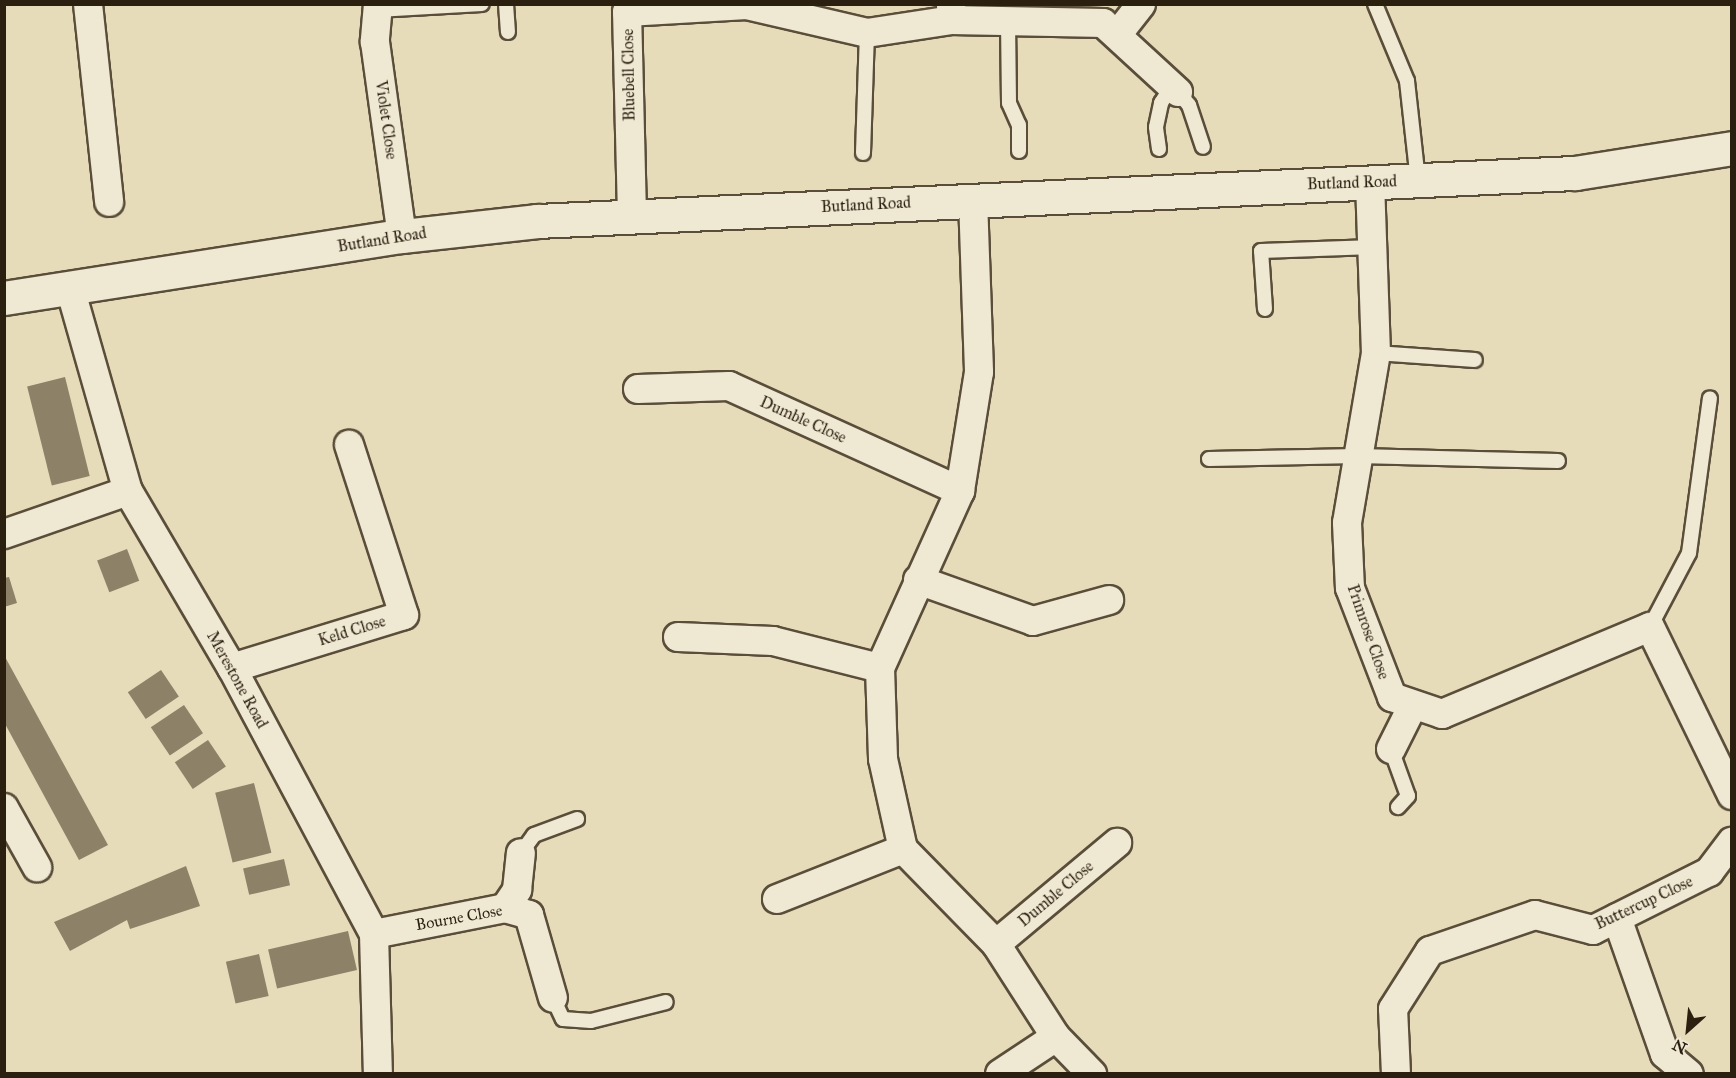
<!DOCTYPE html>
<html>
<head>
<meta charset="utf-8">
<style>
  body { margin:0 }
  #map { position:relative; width:1736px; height:1078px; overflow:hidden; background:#e7dcba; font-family:"IM FELL Great Primer",serif }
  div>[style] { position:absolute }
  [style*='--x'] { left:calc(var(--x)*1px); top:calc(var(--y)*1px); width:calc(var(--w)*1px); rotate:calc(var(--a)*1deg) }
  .building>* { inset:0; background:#8d8168; transform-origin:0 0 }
  .roads { filter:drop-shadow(2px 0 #5a4e3a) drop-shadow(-2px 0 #5a4e3a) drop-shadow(0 2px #5a4e3a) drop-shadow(0 -2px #5a4e3a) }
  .lane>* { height:14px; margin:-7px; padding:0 7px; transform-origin:7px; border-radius:7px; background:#efe8d2 }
  .street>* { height:28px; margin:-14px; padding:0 14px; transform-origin:14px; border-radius:14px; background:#efe8d2 }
  .secondary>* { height:33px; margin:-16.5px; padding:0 16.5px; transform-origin:16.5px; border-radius:16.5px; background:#efe8d2 }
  span { translate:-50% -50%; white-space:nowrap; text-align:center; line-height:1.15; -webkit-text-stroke:6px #efe8d2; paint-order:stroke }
  .street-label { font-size:16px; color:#2b1f10 }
  .frame { position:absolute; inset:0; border:6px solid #2b1f10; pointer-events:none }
  .north { position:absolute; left:1658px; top:1000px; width:60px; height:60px; -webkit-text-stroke:4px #efe8d2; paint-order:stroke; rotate:207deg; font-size:16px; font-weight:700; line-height:24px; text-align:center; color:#2b1f10 }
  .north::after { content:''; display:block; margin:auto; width:21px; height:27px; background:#2b1f10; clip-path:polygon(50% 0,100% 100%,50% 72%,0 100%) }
</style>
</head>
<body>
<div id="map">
  <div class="building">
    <div style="left:65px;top:377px;width:102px;height:39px;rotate:76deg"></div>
    <div style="left:127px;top:549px;width:34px;height:32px;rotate:69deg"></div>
    <div style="clip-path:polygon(9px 577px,17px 603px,4px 607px,4px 578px)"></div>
    <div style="clip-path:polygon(4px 655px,108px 845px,79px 860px,4px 722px)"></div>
    <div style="left:161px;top:670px;width:32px;height:40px;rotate:56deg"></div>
    <div style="left:184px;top:705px;width:34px;height:40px;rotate:56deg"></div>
    <div style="left:208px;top:740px;width:32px;height:40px;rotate:56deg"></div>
    <div style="left:254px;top:783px;width:72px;height:40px;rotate:76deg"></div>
    <div style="left:284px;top:859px;width:27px;height:42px;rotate:77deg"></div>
    <div style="clip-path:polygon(186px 866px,200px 906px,130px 929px,127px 920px,70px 951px,54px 922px)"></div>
    <div style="left:348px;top:931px;width:40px;height:82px;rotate:77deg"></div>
    <div style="left:259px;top:954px;width:43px;height:34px;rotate:77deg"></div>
  </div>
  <div class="roads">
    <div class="lane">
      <div style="--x:506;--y:4;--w:28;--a:86"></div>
      <div style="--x:1375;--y:4;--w:83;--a:67.4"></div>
      <div style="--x:1407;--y:81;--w:101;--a:83.7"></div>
      <div style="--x:377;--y:10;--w:105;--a:-3.3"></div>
      <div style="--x:1008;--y:21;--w:82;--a:89.3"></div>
      <div style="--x:1009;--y:103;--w:24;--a:66"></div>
      <div style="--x:1019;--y:125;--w:26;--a:90"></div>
      <div style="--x:1178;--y:92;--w:17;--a:50"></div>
      <div style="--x:1189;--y:105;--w:44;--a:71.6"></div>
      <div style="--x:1159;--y:149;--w:22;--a:-98"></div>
      <div style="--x:1156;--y:127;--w:25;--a:-78"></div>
      <div style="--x:1161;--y:103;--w:20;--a:-57"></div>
      <div style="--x:863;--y:153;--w:120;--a:-88.1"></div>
      <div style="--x:1265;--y:309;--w:58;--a:-93.9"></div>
      <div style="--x:1261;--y:251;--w:113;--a:-2"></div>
      <div style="--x:1376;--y:353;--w:99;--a:4"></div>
      <div style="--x:1209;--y:459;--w:149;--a:-1.2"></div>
      <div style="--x:1358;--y:456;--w:200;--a:1.4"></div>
      <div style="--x:1650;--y:627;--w:84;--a:-62.2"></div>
      <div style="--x:1689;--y:553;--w:156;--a:-82.3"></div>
      <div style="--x:1391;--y:749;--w:50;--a:70.1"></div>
      <div style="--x:1408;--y:796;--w:15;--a:132"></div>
      <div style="--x:521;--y:853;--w:22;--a:-54"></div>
      <div style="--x:534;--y:835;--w:46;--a:-20.4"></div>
      <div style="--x:553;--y:998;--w:23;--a:65"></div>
      <div style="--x:563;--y:1019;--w:28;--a:4"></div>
      <div style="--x:591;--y:1021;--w:77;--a:-14.2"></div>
    </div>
    <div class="street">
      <div style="--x:88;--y:4;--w:199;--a:83.9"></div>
      <div style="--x:378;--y:4;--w:38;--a:95"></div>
      <div style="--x:375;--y:42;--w:196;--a:82.1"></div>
      <div style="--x:952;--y:20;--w:151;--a:1.1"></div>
      <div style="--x:1103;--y:23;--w:102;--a:42.6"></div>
      <div style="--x:1117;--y:35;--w:39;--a:-52"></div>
      <div style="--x:1370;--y:182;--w:171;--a:88"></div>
      <div style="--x:1376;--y:353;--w:172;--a:99.7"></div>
      <div style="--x:1347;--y:523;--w:65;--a:87.4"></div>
      <div style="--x:1350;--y:588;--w:117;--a:68.9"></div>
      <div style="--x:1392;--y:697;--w:53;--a:18.8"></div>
      <div style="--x:1442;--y:714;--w:225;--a:-22.7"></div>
      <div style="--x:1650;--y:627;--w:187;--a:64"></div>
      <div style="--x:973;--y:199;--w:173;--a:88"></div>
      <div style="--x:979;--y:372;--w:121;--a:99.1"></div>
      <div style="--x:960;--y:491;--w:194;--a:114.3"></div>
      <div style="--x:880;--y:668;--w:91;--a:88.1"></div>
      <div style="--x:883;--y:759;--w:92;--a:77.5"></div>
      <div style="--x:903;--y:849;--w:133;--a:45.6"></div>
      <div style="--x:996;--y:944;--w:111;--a:57.2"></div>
      <div style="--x:1056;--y:1037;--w:52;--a:45.8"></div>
      <div style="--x:632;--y:215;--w:203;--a:-91.4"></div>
      <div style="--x:627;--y:12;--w:120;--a:-3.3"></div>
      <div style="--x:747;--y:5;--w:123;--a:13.1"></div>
      <div style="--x:867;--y:33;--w:86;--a:-8.7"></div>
      <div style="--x:952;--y:20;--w:16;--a:-94"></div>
      <div style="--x:70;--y:288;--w:211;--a:74.1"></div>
      <div style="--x:128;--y:491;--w:205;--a:59.6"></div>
      <div style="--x:232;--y:668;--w:302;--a:61.9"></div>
      <div style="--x:374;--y:934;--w:140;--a:88.4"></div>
      <div style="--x:638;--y:389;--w:91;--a:-1.9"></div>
      <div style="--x:729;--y:386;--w:254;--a:24.4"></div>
      <div style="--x:4;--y:534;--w:131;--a:-19.1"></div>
      <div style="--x:918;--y:580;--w:122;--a:19.6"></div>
      <div style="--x:1033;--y:621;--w:79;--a:-15.4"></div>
      <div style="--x:678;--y:637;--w:95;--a:2.4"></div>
      <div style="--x:773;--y:641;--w:110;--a:14.2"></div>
      <div style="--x:232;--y:668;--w:180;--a:-17.1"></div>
      <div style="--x:404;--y:615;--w:179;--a:-107.9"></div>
      <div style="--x:1391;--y:749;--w:49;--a:-63.4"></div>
      <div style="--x:4;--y:808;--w:68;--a:60.8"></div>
      <div style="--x:777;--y:899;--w:136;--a:-21.6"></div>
      <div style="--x:505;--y:908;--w:22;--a:-56"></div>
      <div style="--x:517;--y:890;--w:37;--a:-84"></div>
      <div style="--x:1617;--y:918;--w:144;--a:70.6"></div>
      <div style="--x:1665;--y:1054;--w:31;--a:40"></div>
      <div style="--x:374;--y:934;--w:134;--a:-11.2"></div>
      <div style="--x:505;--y:908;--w:25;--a:16"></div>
      <div style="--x:529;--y:915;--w:86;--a:73.9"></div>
      <div style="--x:996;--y:944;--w:158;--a:-39.9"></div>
      <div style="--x:1000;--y:1074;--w:67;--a:-33.5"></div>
      <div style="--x:1396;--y:1074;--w:65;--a:-92.6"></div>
      <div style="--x:1393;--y:1009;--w:69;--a:-57.5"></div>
      <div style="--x:1430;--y:951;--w:111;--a:-18.9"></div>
      <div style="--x:1535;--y:915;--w:60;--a:14.5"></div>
      <div style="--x:1593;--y:930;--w:130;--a:-26.6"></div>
      <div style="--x:1709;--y:872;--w:38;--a:-53"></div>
    </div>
    <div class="secondary">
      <div style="--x:4;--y:298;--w:403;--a:-8.9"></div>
      <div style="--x:402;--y:236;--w:136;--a:-6.3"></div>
      <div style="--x:537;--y:221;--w:1039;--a:-2.65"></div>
      <div style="--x:1575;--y:173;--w:159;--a:-9"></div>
    </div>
  </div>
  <div class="street-label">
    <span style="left:629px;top:75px;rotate:-91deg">Bluebell Close</span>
    <span style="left:386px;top:120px;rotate:82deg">Violet Close</span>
    <span style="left:1352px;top:183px;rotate:-2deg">Butland Road</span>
    <span style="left:866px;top:205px;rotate:-3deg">Butland Road</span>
    <span style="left:382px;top:240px;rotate:-9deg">Butland Road</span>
    <span style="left:803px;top:420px;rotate:24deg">Dumble Close</span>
    <span style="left:352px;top:631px;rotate:-17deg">Keld Close</span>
    <span style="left:1368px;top:632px;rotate:71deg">Primrose Close</span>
    <span style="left:237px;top:680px;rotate:61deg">Merestone Road</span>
    <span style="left:1056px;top:894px;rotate:-40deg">Dumble Close</span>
    <span style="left:1644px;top:903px;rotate:-25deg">Buttercup Close</span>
    <span style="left:459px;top:918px;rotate:-10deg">Bourne Close</span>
  </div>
  <div class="frame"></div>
  <div class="north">N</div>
</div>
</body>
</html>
